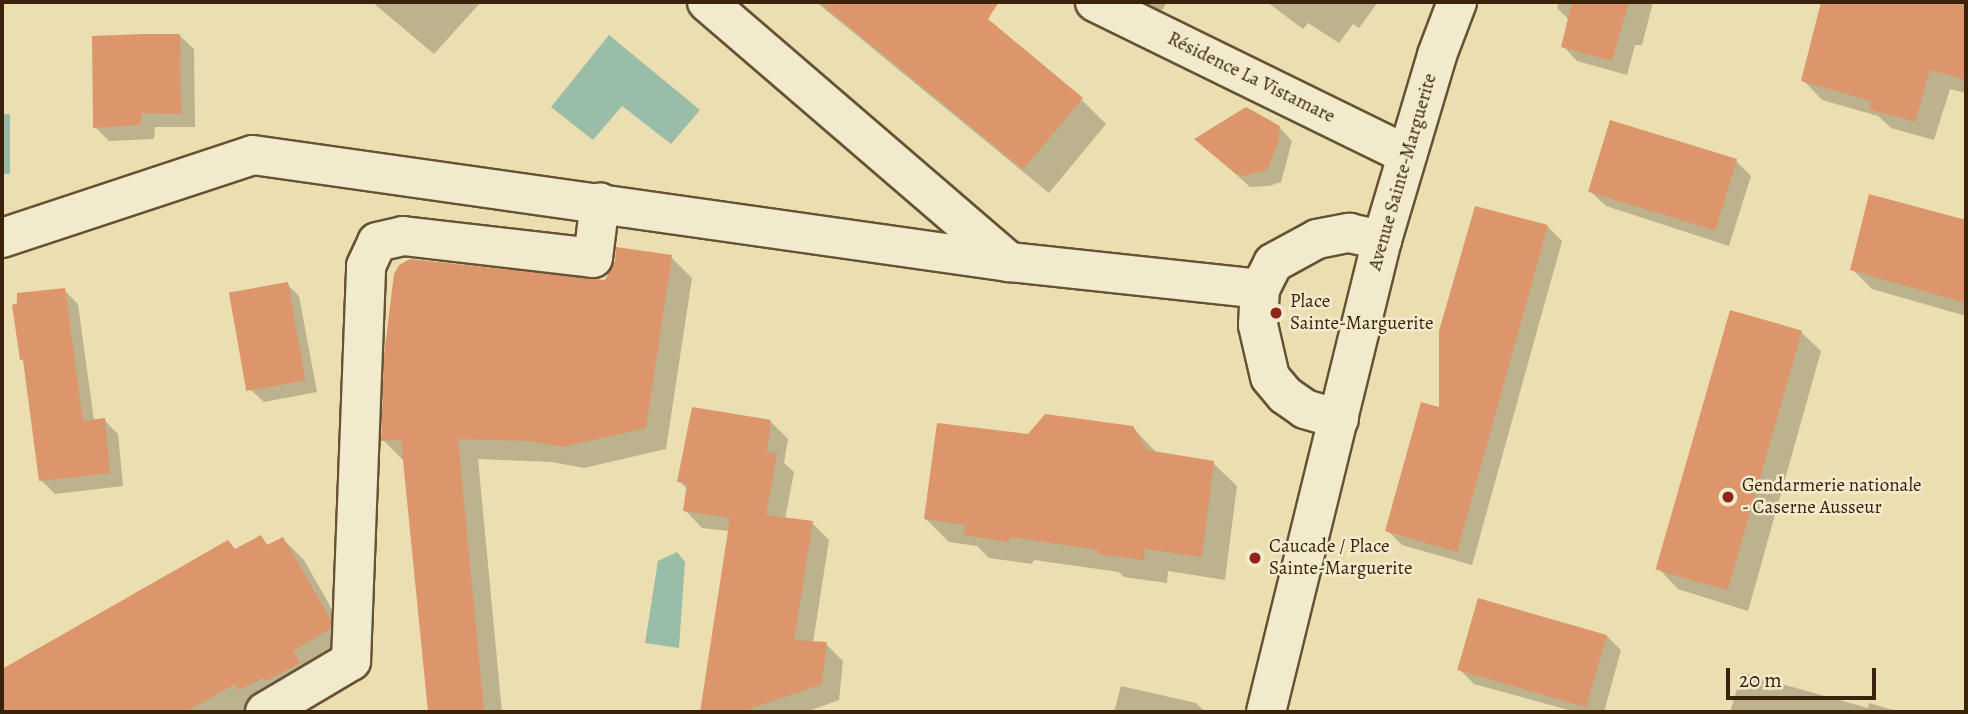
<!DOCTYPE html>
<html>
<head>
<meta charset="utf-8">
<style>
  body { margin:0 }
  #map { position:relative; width:1968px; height:714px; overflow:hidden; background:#ebdfb1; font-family:Alegreya,serif }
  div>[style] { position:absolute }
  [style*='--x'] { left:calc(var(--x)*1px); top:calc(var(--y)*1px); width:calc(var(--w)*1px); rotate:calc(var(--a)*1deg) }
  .water>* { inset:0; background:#99bda6; transform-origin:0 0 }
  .shadow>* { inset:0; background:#0003 }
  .building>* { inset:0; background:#dd956c; transform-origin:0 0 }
  .roads { filter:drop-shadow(2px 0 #675234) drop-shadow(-2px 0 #675234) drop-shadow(0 2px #675234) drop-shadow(0 -2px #675234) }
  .minor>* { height:38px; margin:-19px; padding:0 19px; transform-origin:19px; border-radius:19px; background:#f2eacc }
  .tertiary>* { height:38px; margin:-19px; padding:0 19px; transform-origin:19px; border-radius:19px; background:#f2eacc }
  .dots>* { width:19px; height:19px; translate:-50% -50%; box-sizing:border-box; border:4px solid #f2eacc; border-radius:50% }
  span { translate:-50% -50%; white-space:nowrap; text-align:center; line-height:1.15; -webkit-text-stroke:5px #f2eacc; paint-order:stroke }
  .street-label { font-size:19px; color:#3b230b }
  .poi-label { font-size:19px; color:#3b230b }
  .left { translate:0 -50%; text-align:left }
  .frame { position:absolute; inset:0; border:4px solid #3b230b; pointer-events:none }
  .scale { position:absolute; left:1726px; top:668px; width:150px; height:32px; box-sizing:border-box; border:4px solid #3b230b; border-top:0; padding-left:9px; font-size:21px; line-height:24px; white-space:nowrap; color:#3b230b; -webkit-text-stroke:5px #f2eacc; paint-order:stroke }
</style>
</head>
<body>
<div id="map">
  <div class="water">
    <div style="clip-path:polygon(609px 35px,700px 110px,671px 144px,622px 106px,593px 140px,551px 107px)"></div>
    <div style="left:2px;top:114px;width:8px;height:60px"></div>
    <div style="clip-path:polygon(677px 552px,685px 562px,679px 648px,645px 643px,658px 561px)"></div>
  </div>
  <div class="shadow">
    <div style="clip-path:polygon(372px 2px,481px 2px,434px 54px)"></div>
    <div style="clip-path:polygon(816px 2px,964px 2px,1081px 99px,1106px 124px,1049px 193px)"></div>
    <div style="clip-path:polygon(1128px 2px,1167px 2px,1158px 17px)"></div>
    <div style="clip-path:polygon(1267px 2px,1378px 2px,1359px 28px,1353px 24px,1339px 43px,1308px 23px,1303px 29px)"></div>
    <div style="clip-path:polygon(1559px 2px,1653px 2px,1642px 45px,1635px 45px,1627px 75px,1577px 61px,1563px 46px,1569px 20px,1557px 8px)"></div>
    <div style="clip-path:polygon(1823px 2px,1966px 2px,1966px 93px,1950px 89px,1934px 140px,1891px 128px,1878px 116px,1822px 100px,1803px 80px)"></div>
    <div style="clip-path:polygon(179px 35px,194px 49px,195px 127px,155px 127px,154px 139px,109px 141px,95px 127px)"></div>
    <div style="clip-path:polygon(1279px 127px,1292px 141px,1281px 182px,1269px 186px,1250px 187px,1197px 139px)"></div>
    <div style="clip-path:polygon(1736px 161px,1751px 176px,1729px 246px,1606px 206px,1591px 192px)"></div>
    <div style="clip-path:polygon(1870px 196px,1966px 222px,1966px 316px,1872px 289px,1852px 269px)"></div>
    <div style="clip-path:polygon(1547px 226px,1562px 241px,1472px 565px,1402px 545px,1387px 530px,1441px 409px)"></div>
    <div style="clip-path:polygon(671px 257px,692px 278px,666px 449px,584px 468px,552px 462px,478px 459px,502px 712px,429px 712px,405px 462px,383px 440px,606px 282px)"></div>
    <div style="clip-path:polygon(287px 284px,299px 296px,317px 392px,264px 402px,251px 390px)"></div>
    <div style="clip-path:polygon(64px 290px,78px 304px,94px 421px,104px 420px,118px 434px,123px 486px,55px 494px,41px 480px,26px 363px,22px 359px,19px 305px)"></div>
    <div style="clip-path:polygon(1801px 332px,1821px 351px,1748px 611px,1678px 589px,1659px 569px)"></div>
    <div style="clip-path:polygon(771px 422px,788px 439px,784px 463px,794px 472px,785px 519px,812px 523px,829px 540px,813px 643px,826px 644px,843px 661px,839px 700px,806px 712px,702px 712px,729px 531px,702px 528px,685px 510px,688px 490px,679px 481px)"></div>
    <div style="clip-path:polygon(1132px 427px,1158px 454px,1213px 463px,1237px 486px,1225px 580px,1168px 571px,1167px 583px,1124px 577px,1119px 572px,1034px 560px,1032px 564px,989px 558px,977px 546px,949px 542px,926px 519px,1029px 436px)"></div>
    <div style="clip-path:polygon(260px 537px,269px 546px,283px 539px,304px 560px,351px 643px,243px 712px,2px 712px,2px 672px,228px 542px,236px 550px)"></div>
    <div style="clip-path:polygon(1606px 635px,1621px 650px,1604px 712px,1576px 712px,1474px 684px,1459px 669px)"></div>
    <div style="clip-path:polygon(1742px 673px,1868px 708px,1869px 703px,1900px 712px,1730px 712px)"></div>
    <div style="clip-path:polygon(1121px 686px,1196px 703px,1205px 712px,1114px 712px)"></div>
  </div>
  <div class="building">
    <div style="clip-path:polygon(819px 2px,999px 2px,988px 19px,1083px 98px,1023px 169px)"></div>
    <div style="clip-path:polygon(1572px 2px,1629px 2px,1612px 61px,1561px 47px)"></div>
    <div style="clip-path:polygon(1821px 2px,1966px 2px,1966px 80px,1930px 70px,1915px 122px,1869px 109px,1871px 101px,1801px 81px)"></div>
    <div style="clip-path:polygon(144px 34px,180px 34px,181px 114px,142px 113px,140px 125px,93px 128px,92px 36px)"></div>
    <div style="clip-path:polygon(1246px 107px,1280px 126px,1278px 142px,1268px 169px,1245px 176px,1236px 174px,1194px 139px)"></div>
    <div style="left:1610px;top:120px;width:133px;height:75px;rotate:17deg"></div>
    <div style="clip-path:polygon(1869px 194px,1966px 220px,1966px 303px,1850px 270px)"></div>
    <div style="clip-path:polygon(1475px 206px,1548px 225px,1457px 552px,1385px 531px,1421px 402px,1439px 407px,1439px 331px)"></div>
    <div style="clip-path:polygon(616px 247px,672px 255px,646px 428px,562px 447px,530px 441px,458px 439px,484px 712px,428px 712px,401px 440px,381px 441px,384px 355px,394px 274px,399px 265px,410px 259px,605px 280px,615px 261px)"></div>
    <div style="left:288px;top:282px;width:100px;height:60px;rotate:80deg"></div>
    <div style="clip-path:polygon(65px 288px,83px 421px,105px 418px,110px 473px,39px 481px,23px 360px,20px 360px,12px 305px,17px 303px,17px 293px)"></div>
    <div style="left:1730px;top:310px;width:75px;height:270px;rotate:16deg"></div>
    <div style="clip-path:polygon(692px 407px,771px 420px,767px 452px,777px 453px,766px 515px,813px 521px,794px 640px,827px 642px,822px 684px,741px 712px,700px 712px,730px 518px,683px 511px,687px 483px,677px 482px)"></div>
    <div style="clip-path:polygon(1045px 414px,1133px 426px,1147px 450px,1214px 461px,1202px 557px,1145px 549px,1144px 560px,1098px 554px,1098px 550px,1011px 537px,1008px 542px,964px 535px,965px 525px,924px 519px,937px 423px,1028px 434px)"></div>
    <div style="clip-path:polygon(261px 535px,267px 545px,283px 537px,331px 620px,330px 629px,293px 651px,300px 663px,266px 681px,263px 678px,239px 690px,235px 684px,185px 712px,2px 712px,2px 669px,228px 540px,235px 549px)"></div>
    <div style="left:1478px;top:598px;width:134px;height:75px;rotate:16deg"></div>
  </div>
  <div class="roads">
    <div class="minor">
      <div style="--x:707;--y:2;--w:399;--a:40.7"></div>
      <div style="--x:1009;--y:262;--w:252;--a:6.1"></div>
      <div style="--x:1095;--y:2;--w:347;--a:26.1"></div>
      <div style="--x:2;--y:238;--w:264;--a:-18.3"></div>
      <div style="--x:253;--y:155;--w:764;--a:8.06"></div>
      <div style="--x:1339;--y:419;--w:35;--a:-164"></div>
      <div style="--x:1305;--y:409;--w:24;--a:-145"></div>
      <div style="--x:1285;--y:395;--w:23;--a:-130"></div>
      <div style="--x:1270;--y:377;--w:53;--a:-103"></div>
      <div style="--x:1258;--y:325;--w:36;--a:-87"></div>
      <div style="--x:1260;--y:289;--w:29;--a:-63"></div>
      <div style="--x:1273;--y:263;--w:50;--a:-28.6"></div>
      <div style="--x:1317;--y:239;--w:33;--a:-11"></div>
      <div style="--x:1349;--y:233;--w:34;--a:12"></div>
      <div style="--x:265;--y:712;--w:100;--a:-30.7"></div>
      <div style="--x:351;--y:661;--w:395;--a:-87.8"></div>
      <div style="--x:366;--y:266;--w:26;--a:-65"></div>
      <div style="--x:377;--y:242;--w:27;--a:-13"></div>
      <div style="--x:403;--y:236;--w:191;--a:6.6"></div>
      <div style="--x:593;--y:258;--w:56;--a:-82.9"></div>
    </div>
    <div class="tertiary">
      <div style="--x:1266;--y:712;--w:486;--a:-76.2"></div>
      <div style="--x:1382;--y:240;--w:193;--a:-73.4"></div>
      <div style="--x:1437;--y:55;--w:57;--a:-69.3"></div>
    </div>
  </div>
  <div class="dots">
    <div style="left:1276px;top:313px;background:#8f2418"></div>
    <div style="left:1728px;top:497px;background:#8f2418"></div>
    <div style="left:1255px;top:558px;background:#8f2418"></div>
  </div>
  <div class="street-label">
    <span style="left:1251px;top:78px;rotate:26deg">Résidence La Vistamare</span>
    <span style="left:1403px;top:172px;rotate:-74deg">Avenue Sainte-Marguerite</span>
  </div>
  <div class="poi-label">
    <span class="left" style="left:1290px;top:313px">Place<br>Sainte-Marguerite</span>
    <span class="left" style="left:1742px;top:497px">Gendarmerie nationale<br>- Caserne Ausseur</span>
    <span class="left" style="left:1269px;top:558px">Caucade / Place<br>Sainte-Marguerite</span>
  </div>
  <div class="frame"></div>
  <div class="scale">20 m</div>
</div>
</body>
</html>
